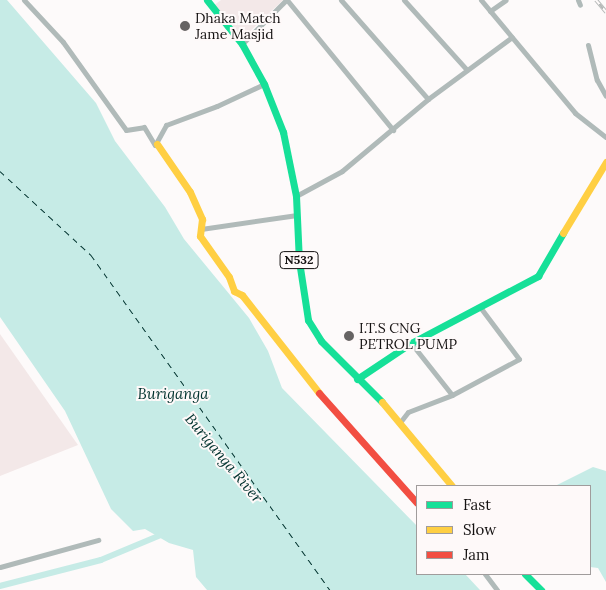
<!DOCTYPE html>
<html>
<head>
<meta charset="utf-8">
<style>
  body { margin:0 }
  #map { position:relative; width:606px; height:590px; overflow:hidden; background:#fdfafa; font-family:Lora,serif }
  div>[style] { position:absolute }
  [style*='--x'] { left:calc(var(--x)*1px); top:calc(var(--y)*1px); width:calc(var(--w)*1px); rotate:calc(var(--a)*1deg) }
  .built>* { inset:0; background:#f3e8e8 }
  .water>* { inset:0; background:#c6ebe6 }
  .canal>* { height:5.5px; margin:-2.75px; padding:0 2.75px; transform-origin:2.75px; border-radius:2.75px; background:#c6ebe6 }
  .ferry>* { height:1px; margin-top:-0.5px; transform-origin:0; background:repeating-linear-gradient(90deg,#00322e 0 6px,transparent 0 11px) }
  .street>* { height:5px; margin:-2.5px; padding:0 2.5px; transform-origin:2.5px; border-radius:2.5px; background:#b0bab9 }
  .fast>* { height:7px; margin:-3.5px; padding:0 3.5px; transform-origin:3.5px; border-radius:3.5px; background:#16e098 }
  .slow>* { height:7px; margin:-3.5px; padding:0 3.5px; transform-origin:3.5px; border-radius:3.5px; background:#ffcf43 }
  .jam>* { height:7px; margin:-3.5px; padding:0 3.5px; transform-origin:3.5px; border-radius:3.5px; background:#f24e42 }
  .rail>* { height:4px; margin-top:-2px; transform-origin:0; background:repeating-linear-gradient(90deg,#fef9f9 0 5.5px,#b4b8b7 0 11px); box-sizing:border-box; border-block:1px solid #b4b8b7 }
  .dots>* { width:14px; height:14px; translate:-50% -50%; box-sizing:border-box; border:2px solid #fef9f9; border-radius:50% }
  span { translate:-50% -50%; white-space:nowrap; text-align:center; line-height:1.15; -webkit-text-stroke:4px #fef9f9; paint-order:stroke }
  .shield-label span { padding:1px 4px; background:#fef9f9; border:1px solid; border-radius:4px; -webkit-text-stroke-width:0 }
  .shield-label { font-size:12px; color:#141111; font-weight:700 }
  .poi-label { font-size:14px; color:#141111 }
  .left { translate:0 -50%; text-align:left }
  .water-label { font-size:15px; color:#00322e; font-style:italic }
  .legend { position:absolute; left:416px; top:485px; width:175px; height:90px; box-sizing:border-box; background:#fef9f9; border:1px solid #a09c9c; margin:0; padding:6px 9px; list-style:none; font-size:15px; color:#141111 }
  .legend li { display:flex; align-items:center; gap:10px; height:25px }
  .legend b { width:25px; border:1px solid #a09c9c }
</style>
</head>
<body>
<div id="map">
  <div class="built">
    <div style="clip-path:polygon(221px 0,283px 0,241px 40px,213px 6px)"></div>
    <div style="clip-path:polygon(0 334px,78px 445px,0 476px)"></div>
  </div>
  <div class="water">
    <div style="clip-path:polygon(0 0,7px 0,96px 103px,115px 141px,165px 207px,184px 239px,249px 318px,268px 351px,282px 388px,417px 526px,417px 574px,465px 574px,480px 590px,207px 590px,196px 577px,193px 550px,169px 543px,145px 529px,133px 531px,111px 509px,65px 411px,0 317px)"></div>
    <div style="clip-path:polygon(593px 467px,606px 471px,606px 582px,598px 568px,590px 567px,590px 486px,555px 486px)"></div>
  </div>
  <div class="canal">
    <div style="--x:0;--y:586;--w:104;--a:-14.4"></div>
    <div style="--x:101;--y:560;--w:65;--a:-22.6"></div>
  </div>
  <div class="ferry">
    <div style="--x:0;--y:171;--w:124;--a:42.7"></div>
    <div style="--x:91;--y:255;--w:412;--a:54.5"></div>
  </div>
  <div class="street">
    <div style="--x:24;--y:0;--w:57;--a:47.1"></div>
    <div style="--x:63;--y:42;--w:108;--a:54.4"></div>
    <div style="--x:126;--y:130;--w:18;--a:-9"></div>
    <div style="--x:144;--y:127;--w:21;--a:59"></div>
    <div style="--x:155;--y:145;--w:23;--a:-61"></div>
    <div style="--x:166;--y:125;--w:54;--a:-20.4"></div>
    <div style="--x:217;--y:106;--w:52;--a:-25.1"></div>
    <div style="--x:287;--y:0;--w:168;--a:50.8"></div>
    <div style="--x:341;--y:0;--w:132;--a:48.7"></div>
    <div style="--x:404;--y:0;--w:94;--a:48"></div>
    <div style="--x:481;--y:0;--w:147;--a:50.2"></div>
    <div style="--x:575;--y:113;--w:39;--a:38"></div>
    <div style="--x:578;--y:0;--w:5;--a:68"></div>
    <div style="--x:490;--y:11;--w:19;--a:-35"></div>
    <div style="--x:242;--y:44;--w:62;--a:-45"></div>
    <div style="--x:588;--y:45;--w:36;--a:76"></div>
    <div style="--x:597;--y:80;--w:18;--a:61"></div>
    <div style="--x:296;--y:196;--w:52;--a:-28.5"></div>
    <div style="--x:342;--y:171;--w:112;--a:-39.9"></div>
    <div style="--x:428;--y:99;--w:104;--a:-36.4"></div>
    <div style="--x:201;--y:229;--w:97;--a:-8.3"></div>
    <div style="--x:411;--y:343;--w:66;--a:51.7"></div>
    <div style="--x:401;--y:421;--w:11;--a:-52"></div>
    <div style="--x:408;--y:412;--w:47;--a:-21.1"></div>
    <div style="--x:452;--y:395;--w:76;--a:-28.2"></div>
    <div style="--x:519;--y:359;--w:65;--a:-126.9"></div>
    <div style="--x:0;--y:567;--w:102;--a:-15.4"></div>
    <div style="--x:485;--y:574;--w:20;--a:53"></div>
  </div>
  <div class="fast">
    <div style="--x:207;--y:0;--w:56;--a:51.5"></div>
    <div style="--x:242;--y:44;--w:46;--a:61.2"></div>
    <div style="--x:264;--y:84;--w:52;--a:68.4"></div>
    <div style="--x:283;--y:132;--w:65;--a:78.5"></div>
    <div style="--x:296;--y:196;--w:65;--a:87.4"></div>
    <div style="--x:299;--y:261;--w:60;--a:81.3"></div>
    <div style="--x:308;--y:320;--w:25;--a:58"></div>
    <div style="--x:321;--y:341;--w:86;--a:45"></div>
    <div style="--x:357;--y:379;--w:65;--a:-33.7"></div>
    <div style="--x:411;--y:343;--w:144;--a:-27.8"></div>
    <div style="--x:538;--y:276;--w:50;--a:-59.8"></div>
    <div style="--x:525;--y:574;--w:23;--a:45"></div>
  </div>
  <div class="slow">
    <div style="--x:157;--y:144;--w:58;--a:55.5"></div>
    <div style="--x:190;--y:192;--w:30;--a:66"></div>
    <div style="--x:202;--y:219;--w:17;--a:97"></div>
    <div style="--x:200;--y:236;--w:50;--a:54.7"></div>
    <div style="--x:229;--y:277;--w:15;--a:70"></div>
    <div style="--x:234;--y:291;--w:9;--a:27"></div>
    <div style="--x:242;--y:295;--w:125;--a:51.8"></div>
    <div style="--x:563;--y:233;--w:83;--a:-58.8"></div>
    <div style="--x:382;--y:402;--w:109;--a:50.2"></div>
  </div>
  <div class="jam">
    <div style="--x:319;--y:393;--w:147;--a:48.3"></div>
  </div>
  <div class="rail">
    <div style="--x:596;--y:0;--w:16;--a:50"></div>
  </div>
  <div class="dots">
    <div style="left:185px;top:26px;background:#666363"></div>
    <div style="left:349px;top:336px;background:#666363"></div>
  </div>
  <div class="shield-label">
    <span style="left:299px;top:260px">N532</span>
  </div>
  <div class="poi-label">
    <span class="left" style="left:195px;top:26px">Dhaka Match<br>Jame Masjid</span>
    <span class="left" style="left:359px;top:336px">I.T.S CNG<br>PETROL PUMP</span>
  </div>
  <div class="water-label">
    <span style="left:173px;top:394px">Buriganga</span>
    <span style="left:224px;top:458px;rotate:50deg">Buriganga River</span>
  </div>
  <ul class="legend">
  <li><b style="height:6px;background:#16e098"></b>Fast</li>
  <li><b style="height:6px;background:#ffcf43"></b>Slow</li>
  <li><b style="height:6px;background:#f24e42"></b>Jam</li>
  </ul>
</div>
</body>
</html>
